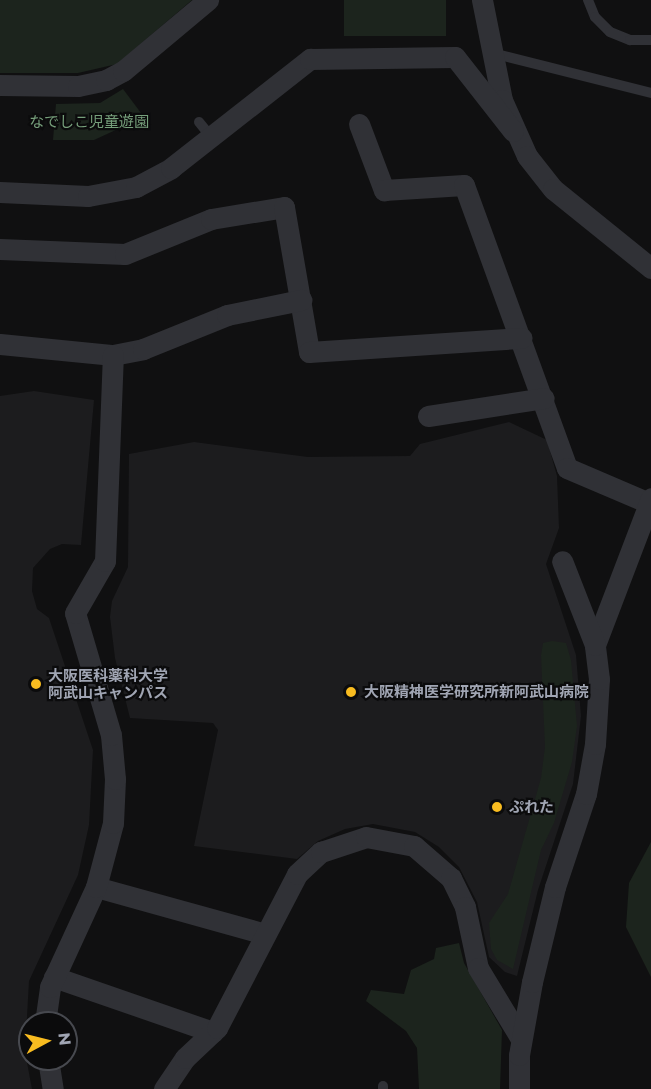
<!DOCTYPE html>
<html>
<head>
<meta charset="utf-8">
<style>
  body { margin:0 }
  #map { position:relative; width:651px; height:1089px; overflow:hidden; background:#101011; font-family:Montserrat,"Noto Sans JP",sans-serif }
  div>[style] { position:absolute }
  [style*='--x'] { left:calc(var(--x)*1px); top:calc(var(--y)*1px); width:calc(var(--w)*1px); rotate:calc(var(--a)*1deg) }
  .built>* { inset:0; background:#1c1c1e }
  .green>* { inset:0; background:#1c241d; transform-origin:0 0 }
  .service>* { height:10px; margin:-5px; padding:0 5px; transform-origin:5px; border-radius:5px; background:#303136 }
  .minor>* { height:21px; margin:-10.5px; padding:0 10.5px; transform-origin:10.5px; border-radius:10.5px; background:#303136 }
  .dots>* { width:16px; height:16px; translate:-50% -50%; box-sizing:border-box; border:3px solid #0b0b0c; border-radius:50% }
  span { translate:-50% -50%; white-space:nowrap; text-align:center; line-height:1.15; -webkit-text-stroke:4.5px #0b0b0c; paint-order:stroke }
  .park-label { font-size:15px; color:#769f7b }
  .poi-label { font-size:15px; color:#a0a5b3; font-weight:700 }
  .left { translate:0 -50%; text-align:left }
  .north { position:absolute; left:18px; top:1011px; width:60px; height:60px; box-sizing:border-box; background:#0b0b0c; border:2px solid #47494f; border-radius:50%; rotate:83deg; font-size:16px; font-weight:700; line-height:24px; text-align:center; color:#a0a5b3 }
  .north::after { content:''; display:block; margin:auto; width:21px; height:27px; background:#f9bc20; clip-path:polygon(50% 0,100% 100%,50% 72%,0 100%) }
</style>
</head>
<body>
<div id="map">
  <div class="built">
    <div style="clip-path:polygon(34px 391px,94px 400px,81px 545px,62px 544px,50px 549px,33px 568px,32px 591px,37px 609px,49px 618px,93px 750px,89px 825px,78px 875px,29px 981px,25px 1052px,32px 1089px,0 1089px,0 396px)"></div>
    <div style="clip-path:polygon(509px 422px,547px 440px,557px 476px,559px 528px,546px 564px,576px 655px,581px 716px,573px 784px,538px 890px,517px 976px,505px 972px,489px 957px,477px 902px,459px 867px,439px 847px,415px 832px,373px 824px,345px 829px,318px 841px,297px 859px,194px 846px,218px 730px,213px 723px,130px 718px,115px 658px,110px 617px,112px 601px,128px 567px,129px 454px,194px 442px,308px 457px,410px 456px,420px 444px)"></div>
  </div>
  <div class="green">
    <div style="clip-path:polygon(0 0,192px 0,117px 64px,78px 73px,0 73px)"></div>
    <div style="left:344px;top:0;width:102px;height:36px"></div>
    <div style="clip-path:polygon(123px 89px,144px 117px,94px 140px,53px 140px,56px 104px,100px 103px)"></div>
    <div style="clip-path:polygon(552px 641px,566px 643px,571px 660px,577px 726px,572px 762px,554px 823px,541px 850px,513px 969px,497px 960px,491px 949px,489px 923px,508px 894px,541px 778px,545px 747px,541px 655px,543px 643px)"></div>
    <div style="clip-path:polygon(651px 842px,651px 977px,626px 927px,629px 883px)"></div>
    <div style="clip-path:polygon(459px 943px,464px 963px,502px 1030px,500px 1089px,419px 1089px,417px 1048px,406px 1031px,366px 1001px,371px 990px,404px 994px,411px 970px,434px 959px,436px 948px)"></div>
  </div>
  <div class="service">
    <div style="--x:588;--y:0;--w:18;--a:68"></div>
    <div style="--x:595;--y:17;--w:21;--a:45"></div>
    <div style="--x:610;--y:32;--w:22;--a:22"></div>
    <div style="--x:630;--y:40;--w:21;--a:0"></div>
    <div style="--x:492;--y:53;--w:164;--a:14.1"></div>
    <div style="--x:199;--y:122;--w:19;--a:51"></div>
    <div style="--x:383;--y:1089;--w:3;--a:-90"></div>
  </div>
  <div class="minor">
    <div style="--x:482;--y:0;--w:102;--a:78.7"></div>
    <div style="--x:502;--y:100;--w:61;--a:65.9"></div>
    <div style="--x:527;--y:156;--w:42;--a:51.8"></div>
    <div style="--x:553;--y:189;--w:126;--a:38.9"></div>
    <div style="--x:0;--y:85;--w:78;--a:0.7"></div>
    <div style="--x:78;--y:86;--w:29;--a:-12"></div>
    <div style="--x:106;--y:80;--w:19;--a:-28"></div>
    <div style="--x:123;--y:71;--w:111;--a:-39.9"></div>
    <div style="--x:359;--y:124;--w:71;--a:69.3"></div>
    <div style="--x:384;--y:190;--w:80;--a:-3.6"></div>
    <div style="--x:464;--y:185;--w:301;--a:70"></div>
    <div style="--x:567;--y:468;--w:89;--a:23.1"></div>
    <div style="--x:0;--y:192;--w:88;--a:2.6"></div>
    <div style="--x:88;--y:196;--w:49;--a:-10.6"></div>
    <div style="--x:136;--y:187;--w:40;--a:-28"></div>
    <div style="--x:171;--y:168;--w:177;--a:-38.1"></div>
    <div style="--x:310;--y:59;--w:145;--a:-0.8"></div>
    <div style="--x:455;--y:57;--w:94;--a:51.9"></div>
    <div style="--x:0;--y:249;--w:125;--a:2.3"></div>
    <div style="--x:125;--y:254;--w:93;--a:-22.1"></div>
    <div style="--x:211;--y:219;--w:74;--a:-9.3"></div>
    <div style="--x:284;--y:207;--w:147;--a:80.2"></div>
    <div style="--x:309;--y:352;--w:213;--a:-3.8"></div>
    <div style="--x:0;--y:344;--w:114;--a:5.6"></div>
    <div style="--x:113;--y:355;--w:31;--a:-11"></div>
    <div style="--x:143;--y:349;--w:91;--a:-22"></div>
    <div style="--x:227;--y:315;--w:76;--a:-11.5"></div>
    <div style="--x:428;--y:416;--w:117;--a:-8.8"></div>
    <div style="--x:595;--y:645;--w:157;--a:-69.1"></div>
    <div style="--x:96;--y:887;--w:176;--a:15.5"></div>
    <div style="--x:54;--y:977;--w:168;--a:19.1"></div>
    <div style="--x:45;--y:1023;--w:36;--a:-82"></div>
    <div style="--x:50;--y:987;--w:110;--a:-65.3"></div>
    <div style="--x:96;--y:887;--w:66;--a:-75.1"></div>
    <div style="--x:113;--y:823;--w:44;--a:-87.4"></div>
    <div style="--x:115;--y:779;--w:44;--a:-95.2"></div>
    <div style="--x:111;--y:735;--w:127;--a:-106.4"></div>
    <div style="--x:75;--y:613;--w:60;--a:-60"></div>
    <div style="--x:105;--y:561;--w:206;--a:-87.8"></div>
    <div style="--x:48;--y:1059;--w:30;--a:81"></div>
    <div style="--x:164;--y:1089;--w:37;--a:-56"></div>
    <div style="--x:185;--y:1058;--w:44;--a:-43.2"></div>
    <div style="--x:217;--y:1028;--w:174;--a:-62.5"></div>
    <div style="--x:297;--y:874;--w:33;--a:-43"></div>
    <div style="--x:321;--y:852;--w:47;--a:-18.4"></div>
    <div style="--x:366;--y:837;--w:49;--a:10.6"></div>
    <div style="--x:414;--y:846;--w:49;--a:40.9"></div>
    <div style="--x:451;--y:878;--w:32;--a:64"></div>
    <div style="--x:465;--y:907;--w:62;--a:78"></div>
    <div style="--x:478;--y:968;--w:83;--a:58.8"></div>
    <div style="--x:519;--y:1089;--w:34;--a:-90"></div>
    <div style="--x:519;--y:1055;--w:74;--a:-79.9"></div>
    <div style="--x:532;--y:982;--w:98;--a:-76.4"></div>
    <div style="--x:555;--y:887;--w:98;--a:-71.6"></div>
    <div style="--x:586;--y:794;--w:51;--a:-79.8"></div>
    <div style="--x:595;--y:744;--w:65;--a:-86.5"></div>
    <div style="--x:599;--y:679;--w:34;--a:-97"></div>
    <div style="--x:595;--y:645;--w:90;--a:-111.4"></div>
  </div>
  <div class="dots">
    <div style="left:36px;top:684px;background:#f9bc20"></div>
    <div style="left:351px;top:692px;background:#f9bc20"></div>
    <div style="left:497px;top:807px;background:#f9bc20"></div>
  </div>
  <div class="park-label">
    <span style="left:89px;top:122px">なでしこ児童遊園</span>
  </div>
  <div class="poi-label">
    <span class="left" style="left:48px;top:684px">大阪医科薬科大学<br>阿武山キャンパス</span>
    <span class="left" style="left:364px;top:692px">大阪精神医学研究所新阿武山病院</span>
    <span class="left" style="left:509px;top:807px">ぷれた</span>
  </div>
  <div class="north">N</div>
</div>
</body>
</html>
